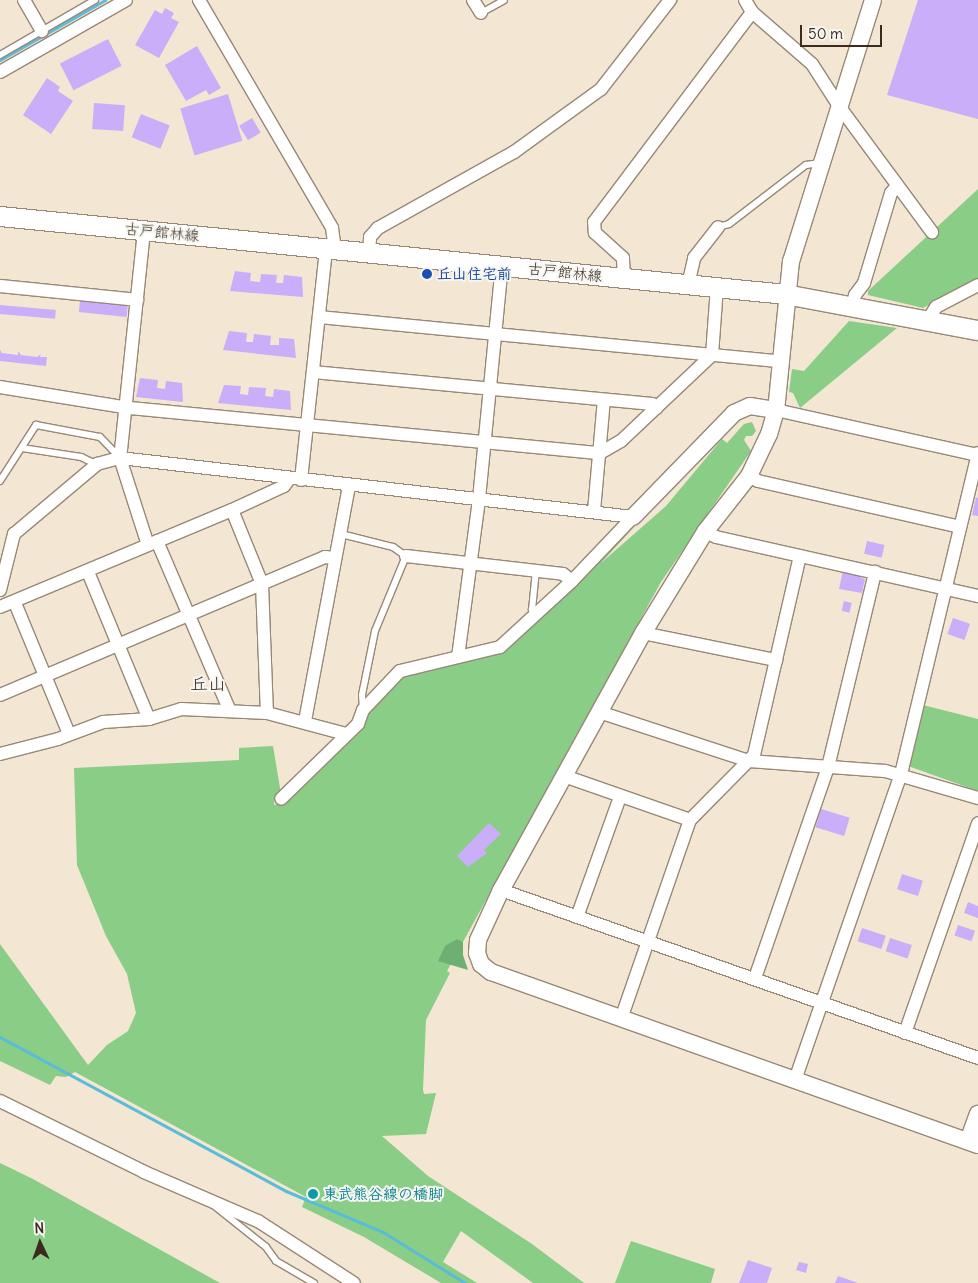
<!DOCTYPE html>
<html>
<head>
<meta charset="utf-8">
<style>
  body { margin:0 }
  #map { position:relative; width:978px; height:1283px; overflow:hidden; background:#f3e6d2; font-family:Delius,"Klee One",sans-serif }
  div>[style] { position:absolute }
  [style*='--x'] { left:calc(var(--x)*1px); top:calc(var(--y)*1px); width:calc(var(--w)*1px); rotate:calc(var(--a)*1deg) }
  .green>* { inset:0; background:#89cd86 }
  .forest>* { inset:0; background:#6eb073 }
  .stream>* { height:3px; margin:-1.5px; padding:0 1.5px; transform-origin:1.5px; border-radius:1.5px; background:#5abcd9 }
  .building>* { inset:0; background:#cbaef9; transform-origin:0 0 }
  .roads { filter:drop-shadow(1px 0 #978878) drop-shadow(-1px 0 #978878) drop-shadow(0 1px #978878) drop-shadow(0 -1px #978878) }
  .service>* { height:6px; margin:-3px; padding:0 3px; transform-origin:3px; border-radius:3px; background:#fff }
  .minor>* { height:12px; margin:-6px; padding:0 6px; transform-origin:6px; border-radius:6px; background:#fff }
  .tertiary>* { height:16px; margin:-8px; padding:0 8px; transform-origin:8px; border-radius:8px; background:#fff }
  .secondary>* { height:19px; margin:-9.5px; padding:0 9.5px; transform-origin:9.5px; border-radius:9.5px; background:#fff }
  .dots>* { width:14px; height:14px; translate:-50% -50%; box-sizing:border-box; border:2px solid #f6f6f2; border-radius:50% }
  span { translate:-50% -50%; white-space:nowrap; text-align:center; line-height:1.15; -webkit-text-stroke:4px #f6f6f2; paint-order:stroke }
  .street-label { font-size:15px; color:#3b2a1e }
  .transit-label { font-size:15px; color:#164399; font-weight:700 }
  .left { translate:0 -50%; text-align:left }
  .culture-label { font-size:15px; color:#0d838f; font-weight:700 }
  .quarter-label { font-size:18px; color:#3b2a1e }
  .north { position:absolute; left:15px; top:1218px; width:50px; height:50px; -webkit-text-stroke:4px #f6f6f2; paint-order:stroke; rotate:357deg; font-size:14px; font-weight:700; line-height:20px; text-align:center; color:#3b2a1e }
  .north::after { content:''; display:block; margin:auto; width:18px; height:22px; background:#3b2a1e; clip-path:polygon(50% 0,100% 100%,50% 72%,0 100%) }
  .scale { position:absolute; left:800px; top:25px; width:82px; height:22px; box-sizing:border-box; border:2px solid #3b2a1e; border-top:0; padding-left:6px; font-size:15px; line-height:18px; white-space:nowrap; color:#3b2a1e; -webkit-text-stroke:4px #f6f6f2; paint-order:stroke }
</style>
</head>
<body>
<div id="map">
  <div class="green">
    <div style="clip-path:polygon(978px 189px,978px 280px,923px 308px,868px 295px,868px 291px)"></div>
    <div style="clip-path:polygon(849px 321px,897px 328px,800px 408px,793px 393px,789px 392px,792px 369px,804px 371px)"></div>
    <div style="clip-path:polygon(752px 422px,756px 431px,752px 436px,746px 436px,744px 440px,751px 451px,661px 582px,447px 971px,450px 973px,426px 1020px,423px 1090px,424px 1094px,436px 1093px,426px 1134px,382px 1136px,428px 1176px,532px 1244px,584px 1283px,533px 1283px,461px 1231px,443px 1262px,477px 1283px,441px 1283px,364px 1237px,302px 1207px,306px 1197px,75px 1072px,66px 1077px,56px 1076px,50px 1085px,0 1061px,0 944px,88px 1065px,107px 1045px,128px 1031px,136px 1013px,127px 974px,106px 936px,77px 865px,74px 768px,239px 760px,239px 748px,273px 746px,281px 794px,274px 797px,274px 805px,290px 800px,362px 730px,368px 713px,402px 676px,505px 650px,636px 525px,601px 563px,666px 506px,722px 439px,727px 443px,744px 424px)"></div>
    <div style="clip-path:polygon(923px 705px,978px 719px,978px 791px,908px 766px)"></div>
    <div style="clip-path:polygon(0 1163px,33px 1179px,220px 1283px,0 1283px)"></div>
    <div style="clip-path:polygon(631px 1241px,715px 1269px,711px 1283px,615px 1283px)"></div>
  </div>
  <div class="forest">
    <div style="clip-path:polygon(457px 939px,463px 942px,463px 955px,468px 970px,438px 961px,445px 946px)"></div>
  </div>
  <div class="stream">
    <div style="--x:0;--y:60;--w:121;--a:-29.7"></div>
    <div style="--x:0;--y:1037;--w:325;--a:28.3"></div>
    <div style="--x:286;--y:1191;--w:105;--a:22.9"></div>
    <div style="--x:383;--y:1232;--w:97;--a:31.9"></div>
  </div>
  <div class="building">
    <div style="clip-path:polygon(918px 0,978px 0,978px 119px,887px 95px)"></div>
    <div style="clip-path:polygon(165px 8px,174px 13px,171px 18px,179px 22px,159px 58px,135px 45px,155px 10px,162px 14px)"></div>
    <div style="left:108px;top:39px;width:30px;height:54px;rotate:63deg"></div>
    <div style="clip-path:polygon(197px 46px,221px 88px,209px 95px,206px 90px,186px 101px,165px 65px)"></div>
    <div style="clip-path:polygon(47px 78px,60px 87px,58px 91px,73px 101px,51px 134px,23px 115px)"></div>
    <div style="left:228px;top:94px;width:49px;height:50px;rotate:73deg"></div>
    <div style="left:94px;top:103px;width:31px;height:26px;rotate:4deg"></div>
    <div style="left:141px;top:114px;width:31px;height:25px;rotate:22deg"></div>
    <div style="left:252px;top:118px;width:17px;height:15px;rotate:59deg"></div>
    <div style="clip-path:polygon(235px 271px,251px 273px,250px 281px,260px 282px,261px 274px,277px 275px,276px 283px,283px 283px,284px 275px,302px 277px,303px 297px,230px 291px)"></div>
    <div style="left:80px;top:301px;width:48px;height:11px;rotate:6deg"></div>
    <div style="left:0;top:305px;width:56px;height:9px;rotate:5deg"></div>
    <div style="clip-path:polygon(229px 331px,247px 333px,246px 342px,253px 342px,254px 334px,271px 336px,270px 345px,279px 345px,279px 338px,294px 339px,296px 358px,223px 350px)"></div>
    <div style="clip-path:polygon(0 350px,2px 353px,18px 355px,18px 351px,21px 355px,37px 357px,41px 354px,40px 357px,47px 357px,46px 366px,0 361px)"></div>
    <div style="clip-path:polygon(140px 378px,158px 380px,157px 388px,165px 389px,166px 381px,182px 383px,183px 402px,136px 397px)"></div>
    <div style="clip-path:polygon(224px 385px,241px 386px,240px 394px,248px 395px,249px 387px,266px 388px,265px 396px,273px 397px,274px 389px,290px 391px,291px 410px,218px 403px)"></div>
    <div style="clip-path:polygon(976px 497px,978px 498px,978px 516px,972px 515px)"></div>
    <div style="left:867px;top:541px;width:18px;height:13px;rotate:13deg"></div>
    <div style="clip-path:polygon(843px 570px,862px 574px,861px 578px,865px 579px,862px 593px,839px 589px)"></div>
    <div style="left:844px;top:601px;width:8px;height:10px;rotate:14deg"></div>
    <div style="left:953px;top:618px;width:18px;height:17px;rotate:19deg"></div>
    <div style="left:821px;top:809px;width:30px;height:19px;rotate:17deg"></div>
    <div style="clip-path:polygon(489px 823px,501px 834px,484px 850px,487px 853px,468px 867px,457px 856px)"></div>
    <div style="left:902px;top:874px;width:22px;height:16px;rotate:18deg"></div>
    <div style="clip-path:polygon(968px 902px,978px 906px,978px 918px,964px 913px)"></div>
    <div style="left:958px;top:925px;width:18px;height:11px;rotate:19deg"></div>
    <div style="left:862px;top:928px;width:25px;height:14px;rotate:18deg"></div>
    <div style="left:890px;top:938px;width:23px;height:14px;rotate:18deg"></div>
    <div style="clip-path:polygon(748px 1260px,772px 1268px,767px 1283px,739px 1283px)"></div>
    <div style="clip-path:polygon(799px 1262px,808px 1264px,806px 1273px,796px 1270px)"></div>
    <div style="clip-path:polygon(838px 1276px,858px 1283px,835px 1283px)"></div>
  </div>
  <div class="roads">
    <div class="service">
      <div style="--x:481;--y:13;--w:26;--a:-29"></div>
      <div style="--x:0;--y:55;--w:110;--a:-30.1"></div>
      <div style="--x:718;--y:227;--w:11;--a:-15"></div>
      <div style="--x:729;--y:224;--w:97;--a:-37.5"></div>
      <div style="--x:806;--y:165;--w:14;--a:-8"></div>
      <div style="--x:22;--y:448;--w:60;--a:8.7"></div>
      <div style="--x:81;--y:457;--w:17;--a:25"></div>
      <div style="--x:0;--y:481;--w:67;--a:-57.3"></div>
      <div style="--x:36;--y:425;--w:65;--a:10.6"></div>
      <div style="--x:100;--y:437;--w:29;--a:46"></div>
      <div style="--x:341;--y:534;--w:54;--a:14"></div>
      <div style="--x:393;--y:547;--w:16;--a:35"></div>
      <div style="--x:406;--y:556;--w:81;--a:112.5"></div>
      <div style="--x:375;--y:631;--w:65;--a:101.5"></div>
      <div style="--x:362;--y:695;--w:14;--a:86"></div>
      <div style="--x:535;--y:616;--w:7;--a:-117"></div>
      <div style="--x:532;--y:610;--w:40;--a:-84.3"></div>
      <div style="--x:212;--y:1204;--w:69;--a:38.5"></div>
      <div style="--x:266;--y:1247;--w:17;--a:54"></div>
      <div style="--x:276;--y:1261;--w:44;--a:30.1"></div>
    </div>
    <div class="minor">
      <div style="--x:24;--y:0;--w:36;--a:60"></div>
      <div style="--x:199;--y:0;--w:264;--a:59.7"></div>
      <div style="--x:332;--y:228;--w:21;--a:82"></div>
      <div style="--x:473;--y:0;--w:15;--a:58"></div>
      <div style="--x:745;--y:0;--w:14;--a:60"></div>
      <div style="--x:752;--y:12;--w:79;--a:40.9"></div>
      <div style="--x:812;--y:64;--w:50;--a:57.3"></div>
      <div style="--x:839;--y:106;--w:157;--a:53.6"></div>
      <div style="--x:0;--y:72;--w:145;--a:-29.7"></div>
      <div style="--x:144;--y:231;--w:228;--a:96"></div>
      <div style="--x:120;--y:458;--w:91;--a:72.2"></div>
      <div style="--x:369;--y:253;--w:16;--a:-86"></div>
      <div style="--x:370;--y:237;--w:12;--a:-48"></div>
      <div style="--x:378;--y:228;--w:156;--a:-29.2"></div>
      <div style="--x:514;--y:152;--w:107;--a:-35.9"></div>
      <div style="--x:601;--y:89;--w:113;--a:-52.2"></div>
      <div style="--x:624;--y:278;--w:20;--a:-93"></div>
      <div style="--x:623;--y:258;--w:38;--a:-138"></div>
      <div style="--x:595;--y:233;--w:11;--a:-95"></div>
      <div style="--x:594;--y:222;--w:263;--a:-53"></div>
      <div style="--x:688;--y:285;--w:28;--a:-77"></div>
      <div style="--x:694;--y:258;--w:39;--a:-52"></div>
      <div style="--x:0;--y:286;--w:138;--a:5.8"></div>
      <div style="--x:852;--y:307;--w:12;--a:-76"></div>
      <div style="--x:855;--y:295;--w:15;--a:-53"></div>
      <div style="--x:864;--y:283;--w:94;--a:-73.3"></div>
      <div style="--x:891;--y:193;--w:9;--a:-49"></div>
      <div style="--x:319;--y:317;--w:463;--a:5.5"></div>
      <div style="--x:927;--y:321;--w:17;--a:-57"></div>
      <div style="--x:936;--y:307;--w:47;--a:-27.6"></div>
      <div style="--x:313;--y:372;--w:341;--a:5.4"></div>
      <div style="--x:652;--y:404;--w:6;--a:45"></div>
      <div style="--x:0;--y:387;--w:132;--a:9.2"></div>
      <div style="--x:130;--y:408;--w:472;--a:5.5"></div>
      <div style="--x:600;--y:453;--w:24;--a:-30"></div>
      <div style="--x:621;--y:441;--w:125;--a:-43.4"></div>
      <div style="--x:712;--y:355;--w:68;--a:-85.8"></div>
      <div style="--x:776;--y:410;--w:207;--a:12.6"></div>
      <div style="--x:749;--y:476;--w:10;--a:29"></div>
      <div style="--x:758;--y:481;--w:207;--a:12.8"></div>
      <div style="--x:301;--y:480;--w:232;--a:-83.8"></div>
      <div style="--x:232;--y:510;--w:80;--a:67.9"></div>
      <div style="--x:262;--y:584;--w:129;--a:87.8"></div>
      <div style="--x:594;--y:511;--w:111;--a:-84.9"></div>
      <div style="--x:705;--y:532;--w:12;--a:24"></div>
      <div style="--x:716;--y:537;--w:269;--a:12.7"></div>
      <div style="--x:157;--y:541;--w:183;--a:66.8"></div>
      <div style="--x:406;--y:556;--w:158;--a:6.5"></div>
      <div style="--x:563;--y:574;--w:11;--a:38"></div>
      <div style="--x:88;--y:572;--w:159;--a:67.5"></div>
      <div style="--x:0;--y:590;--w:58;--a:-76"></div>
      <div style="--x:14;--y:534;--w:109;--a:-40.1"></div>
      <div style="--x:97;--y:464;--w:24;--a:-15"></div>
      <div style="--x:120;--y:458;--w:516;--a:6.56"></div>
      <div style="--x:633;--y:517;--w:88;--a:133.6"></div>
      <div style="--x:572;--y:581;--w:98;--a:137.5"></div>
      <div style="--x:500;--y:647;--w:103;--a:166.5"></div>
      <div style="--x:400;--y:671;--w:54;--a:133.5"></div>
      <div style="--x:363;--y:710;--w:15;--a:110"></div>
      <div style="--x:358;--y:724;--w:107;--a:135.8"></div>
      <div style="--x:15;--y:603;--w:142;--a:67.6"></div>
      <div style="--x:0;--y:607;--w:251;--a:-22.7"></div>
      <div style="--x:232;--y:510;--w:57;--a:-24.8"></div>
      <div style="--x:284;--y:486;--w:9;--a:-54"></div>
      <div style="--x:643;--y:633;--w:136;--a:11.5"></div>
      <div style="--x:458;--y:657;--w:159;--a:-82.4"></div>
      <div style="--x:479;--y:499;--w:234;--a:-84.4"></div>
      <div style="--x:0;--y:695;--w:353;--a:-23"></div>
      <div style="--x:325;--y:557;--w:9;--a:6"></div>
      <div style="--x:599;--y:712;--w:158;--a:18.1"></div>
      <div style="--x:749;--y:761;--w:136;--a:4.2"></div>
      <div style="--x:885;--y:771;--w:97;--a:16.2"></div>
      <div style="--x:305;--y:721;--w:239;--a:-79.4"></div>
      <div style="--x:0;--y:754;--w:60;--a:-14.5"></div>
      <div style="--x:58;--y:739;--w:48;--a:-20.7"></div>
      <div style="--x:103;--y:722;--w:46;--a:-3.7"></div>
      <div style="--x:149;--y:719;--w:34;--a:-17"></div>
      <div style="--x:181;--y:709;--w:86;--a:2.7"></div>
      <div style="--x:267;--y:713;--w:82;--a:14.9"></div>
      <div style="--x:564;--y:776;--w:133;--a:19.2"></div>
      <div style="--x:501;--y:890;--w:506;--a:19.4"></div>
      <div style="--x:577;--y:917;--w:127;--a:-70.3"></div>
      <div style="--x:755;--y:978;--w:223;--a:-70.9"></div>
      <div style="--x:828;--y:767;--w:201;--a:-76.4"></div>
      <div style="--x:621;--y:1019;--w:211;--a:-70.9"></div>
      <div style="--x:690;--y:820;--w:91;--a:-45.4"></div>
      <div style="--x:754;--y:755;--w:204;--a:-77"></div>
      <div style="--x:905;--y:1033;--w:222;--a:-70.8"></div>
      <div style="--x:795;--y:1080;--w:324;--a:-70.9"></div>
      <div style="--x:901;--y:774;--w:330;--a:-76.5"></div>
      <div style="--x:0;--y:1101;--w:161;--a:26.2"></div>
      <div style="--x:144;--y:1172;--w:124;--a:23.3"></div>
      <div style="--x:258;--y:1221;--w:114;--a:32.9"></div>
    </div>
    <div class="tertiary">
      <div style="--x:873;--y:0;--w:274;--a:107.4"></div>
      <div style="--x:791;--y:261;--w:150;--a:95.7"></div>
      <div style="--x:776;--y:410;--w:25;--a:106"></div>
      <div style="--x:769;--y:434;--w:47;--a:115.5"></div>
      <div style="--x:749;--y:476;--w:71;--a:128.2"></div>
      <div style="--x:705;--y:532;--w:119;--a:121.5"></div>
      <div style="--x:643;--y:633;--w:294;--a:118.9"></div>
      <div style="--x:501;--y:890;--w:55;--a:114.7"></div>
      <div style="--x:478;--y:940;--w:13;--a:94"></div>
      <div style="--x:477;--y:953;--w:12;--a:70"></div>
      <div style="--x:481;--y:964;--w:13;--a:39"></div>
      <div style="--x:491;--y:972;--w:517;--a:19.56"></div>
      <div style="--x:633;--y:517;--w:145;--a:-45.8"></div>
      <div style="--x:734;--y:413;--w:17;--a:-24"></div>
      <div style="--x:750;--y:406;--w:26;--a:9"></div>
      <div style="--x:968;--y:1141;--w:29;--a:-70"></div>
    </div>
    <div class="secondary">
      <div style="--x:0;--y:216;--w:789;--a:5.67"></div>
      <div style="--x:785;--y:294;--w:196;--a:10.6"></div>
    </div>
  </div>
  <div class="dots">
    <div style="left:427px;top:274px;background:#1a4fb4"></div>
    <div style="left:313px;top:1194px;background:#0f9aa8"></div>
  </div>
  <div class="street-label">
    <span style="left:162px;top:232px;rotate:6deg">古戸館林線</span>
    <span style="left:565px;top:272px;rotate:6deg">古戸館林線</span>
  </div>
  <div class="transit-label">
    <span class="left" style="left:437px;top:274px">丘山住宅前</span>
  </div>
  <div class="culture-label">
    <span class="left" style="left:323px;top:1194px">東武熊谷線の橋脚</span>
  </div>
  <div class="quarter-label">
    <span style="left:208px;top:684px">丘山</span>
  </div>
  <div class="north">N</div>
  <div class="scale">50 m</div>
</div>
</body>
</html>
